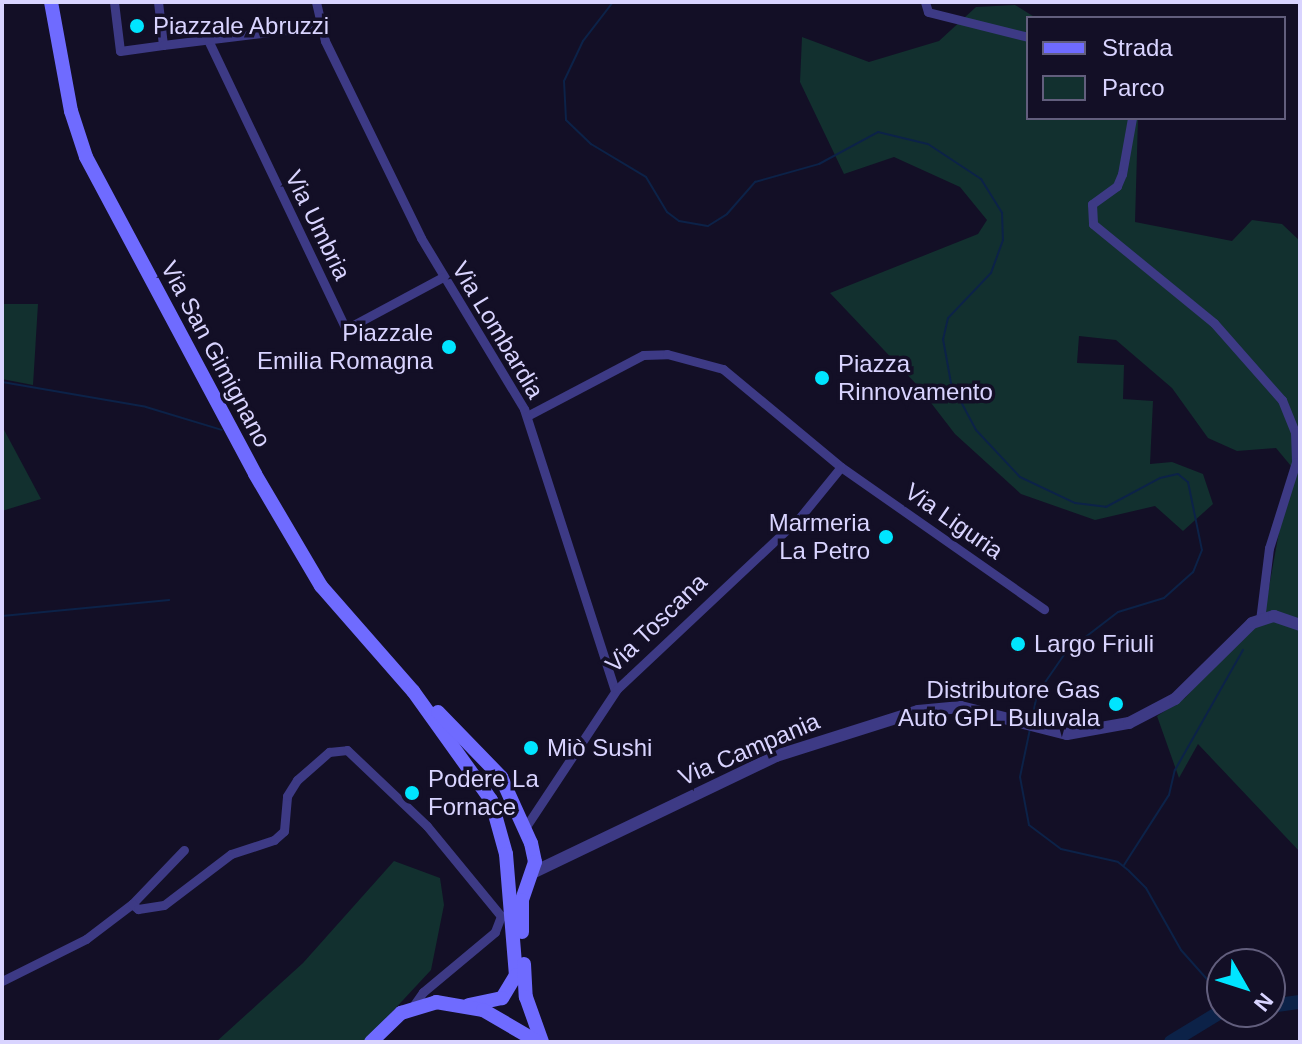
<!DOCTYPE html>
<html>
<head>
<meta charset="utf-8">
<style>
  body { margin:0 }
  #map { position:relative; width:1302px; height:1044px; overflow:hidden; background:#130f26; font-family:Arial,sans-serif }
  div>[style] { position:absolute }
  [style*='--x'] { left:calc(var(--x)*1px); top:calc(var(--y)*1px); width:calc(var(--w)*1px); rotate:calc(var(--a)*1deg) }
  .green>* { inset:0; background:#12302f }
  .stream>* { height:2px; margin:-1px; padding:0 1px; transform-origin:1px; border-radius:1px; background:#0c2248 }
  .river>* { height:14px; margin:-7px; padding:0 7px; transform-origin:7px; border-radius:7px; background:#0c2248 }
  .minor>* { height:9px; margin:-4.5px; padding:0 4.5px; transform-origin:4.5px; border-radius:4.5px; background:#3d3a85 }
  .tertiary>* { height:12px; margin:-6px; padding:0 6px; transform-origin:6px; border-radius:6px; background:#3d3a85 }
  .secondary>* { height:14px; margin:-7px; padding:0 7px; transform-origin:7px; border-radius:7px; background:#6f6bff }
  .dots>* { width:22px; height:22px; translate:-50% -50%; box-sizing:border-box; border:4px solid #130f26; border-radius:50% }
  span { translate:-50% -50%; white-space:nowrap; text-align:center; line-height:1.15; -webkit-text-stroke:7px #130f26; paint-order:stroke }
  .poi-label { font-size:24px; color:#d9d4ff }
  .left { translate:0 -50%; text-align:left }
  .right { translate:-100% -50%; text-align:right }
  .street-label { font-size:24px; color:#d9d4ff }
  .frame { position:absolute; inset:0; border:4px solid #d9d4ff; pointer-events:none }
  .legend { position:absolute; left:1026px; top:16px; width:260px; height:104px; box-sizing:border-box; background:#130f26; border:2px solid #625e7d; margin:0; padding:10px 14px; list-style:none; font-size:24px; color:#d9d4ff }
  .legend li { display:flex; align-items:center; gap:16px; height:40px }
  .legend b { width:40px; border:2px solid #625e7d }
  .north { position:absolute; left:1206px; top:948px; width:80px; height:80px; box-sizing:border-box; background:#130f26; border:2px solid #625e7d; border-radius:50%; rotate:129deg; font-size:22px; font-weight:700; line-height:32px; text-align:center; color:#d9d4ff }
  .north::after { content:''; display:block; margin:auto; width:28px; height:36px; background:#00e5ff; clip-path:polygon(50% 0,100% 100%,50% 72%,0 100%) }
</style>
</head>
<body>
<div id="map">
  <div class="green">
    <div style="clip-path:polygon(1015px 5px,1036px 18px,1028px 18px,1028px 118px,1138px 118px,1135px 222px,1232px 241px,1252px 220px,1282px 224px,1300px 241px,1300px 852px,1198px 744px,1179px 778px,1157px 716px,1185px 698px,1265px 609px,1291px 466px,1276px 448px,1237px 451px,1208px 438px,1172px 388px,1116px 340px,1079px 336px,1077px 363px,1124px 365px,1123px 399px,1153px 401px,1150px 464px,1172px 462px,1203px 474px,1213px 504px,1183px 531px,1155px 506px,1095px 520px,1021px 494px,955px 434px,918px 386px,830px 293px,978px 234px,987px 220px,960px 187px,894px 157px,844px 174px,800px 82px,802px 37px,869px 62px,939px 41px,976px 7px)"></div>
    <div style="clip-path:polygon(38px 304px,33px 385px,2px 379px,2px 304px)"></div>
    <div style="clip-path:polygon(2px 426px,41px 499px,2px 511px)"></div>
    <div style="clip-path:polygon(394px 861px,440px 878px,444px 905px,431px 970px,364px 1042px,216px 1042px,303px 963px)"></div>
  </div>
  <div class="stream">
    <div style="--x:613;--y:2;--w:49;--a:127.6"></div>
    <div style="--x:583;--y:41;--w:44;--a:115.4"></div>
    <div style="--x:564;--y:81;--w:39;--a:87"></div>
    <div style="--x:566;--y:120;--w:35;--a:44"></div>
    <div style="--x:591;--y:144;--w:64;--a:31"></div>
    <div style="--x:646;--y:177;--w:41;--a:59"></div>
    <div style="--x:667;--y:212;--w:15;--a:37"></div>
    <div style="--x:679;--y:221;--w:29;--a:10"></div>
    <div style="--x:708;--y:226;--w:22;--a:-32"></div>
    <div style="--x:727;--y:214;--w:43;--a:-48.8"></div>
    <div style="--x:755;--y:182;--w:66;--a:-15.7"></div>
    <div style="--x:819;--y:164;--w:67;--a:-28.5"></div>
    <div style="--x:878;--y:132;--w:51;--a:13.5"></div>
    <div style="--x:928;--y:144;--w:64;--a:33.4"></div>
    <div style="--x:981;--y:179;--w:40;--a:58"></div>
    <div style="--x:1002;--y:213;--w:27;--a:88"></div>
    <div style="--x:1003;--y:240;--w:35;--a:110"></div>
    <div style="--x:991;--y:273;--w:62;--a:133.7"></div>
    <div style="--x:948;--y:318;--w:22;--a:103"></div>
    <div style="--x:943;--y:339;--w:45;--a:79.7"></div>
    <div style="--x:951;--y:383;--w:53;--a:62"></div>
    <div style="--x:976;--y:430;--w:64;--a:46.9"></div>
    <div style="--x:1020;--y:477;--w:61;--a:25.3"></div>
    <div style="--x:1075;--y:503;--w:31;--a:7"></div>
    <div style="--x:1106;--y:507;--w:61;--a:-28.2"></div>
    <div style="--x:1160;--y:478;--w:18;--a:-13"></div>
    <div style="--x:1178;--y:474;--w:13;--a:39"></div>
    <div style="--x:1188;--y:482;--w:69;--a:78.4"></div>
    <div style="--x:1202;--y:550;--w:24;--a:112"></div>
    <div style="--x:1193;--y:572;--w:39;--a:138"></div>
    <div style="--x:1164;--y:598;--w:48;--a:163.1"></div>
    <div style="--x:1118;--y:612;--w:66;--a:142.4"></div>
    <div style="--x:1066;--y:652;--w:51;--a:124.6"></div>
    <div style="--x:1037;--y:694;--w:25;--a:101"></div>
    <div style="--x:2;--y:382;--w:146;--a:9.8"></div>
    <div style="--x:146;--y:407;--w:79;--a:16.8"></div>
    <div style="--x:2;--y:616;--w:168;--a:-5.5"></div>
    <div style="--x:1030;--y:729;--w:49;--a:101.8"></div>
    <div style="--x:1020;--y:777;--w:49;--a:79.4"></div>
    <div style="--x:1029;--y:825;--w:40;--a:37"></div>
    <div style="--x:1061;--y:849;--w:58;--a:12.8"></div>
    <div style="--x:1118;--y:862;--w:14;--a:39"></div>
    <div style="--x:1129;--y:871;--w:24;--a:45"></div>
    <div style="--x:1146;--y:888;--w:71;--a:60.6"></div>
    <div style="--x:1181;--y:950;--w:62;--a:48.3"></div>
    <div style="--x:1124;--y:865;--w:83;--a:-57.3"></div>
    <div style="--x:1169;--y:795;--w:26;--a:-77"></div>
    <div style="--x:1175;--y:770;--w:138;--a:-60.5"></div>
  </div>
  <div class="river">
    <div style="--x:1270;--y:1006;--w:30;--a:-8"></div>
    <div style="--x:1171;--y:1042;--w:60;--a:-31.3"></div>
  </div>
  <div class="minor">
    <div style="--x:114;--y:2;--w:49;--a:83"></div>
    <div style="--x:120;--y:51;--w:43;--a:-7.9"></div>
    <div style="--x:163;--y:45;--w:43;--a:-96.6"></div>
    <div style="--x:316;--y:2;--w:40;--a:77"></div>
    <div style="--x:325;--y:41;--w:219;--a:64"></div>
    <div style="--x:421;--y:238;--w:200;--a:58.9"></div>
    <div style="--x:524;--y:409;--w:296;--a:72.1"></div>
    <div style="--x:925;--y:2;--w:10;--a:73"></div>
    <div style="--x:928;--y:12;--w:103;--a:14"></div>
    <div style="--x:208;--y:40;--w:320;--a:64.5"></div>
    <div style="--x:346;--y:329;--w:110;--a:-28.2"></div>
    <div style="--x:163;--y:45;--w:158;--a:-6.9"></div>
    <div style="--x:1132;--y:118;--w:57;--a:100.1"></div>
    <div style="--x:1122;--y:174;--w:13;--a:113"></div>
    <div style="--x:1117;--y:186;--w:31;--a:144"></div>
    <div style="--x:1092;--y:204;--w:20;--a:87"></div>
    <div style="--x:1093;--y:224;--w:156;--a:39.3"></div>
    <div style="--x:1214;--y:323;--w:103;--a:48.6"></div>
    <div style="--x:1282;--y:400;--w:35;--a:68"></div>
    <div style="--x:1295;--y:432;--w:30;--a:88"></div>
    <div style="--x:1296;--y:462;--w:90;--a:107.4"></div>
    <div style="--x:1269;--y:548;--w:73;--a:97.1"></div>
    <div style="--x:527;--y:416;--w:131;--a:-27.7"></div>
    <div style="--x:643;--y:355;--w:24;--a:-2"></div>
    <div style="--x:667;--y:354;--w:58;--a:15"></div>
    <div style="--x:723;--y:369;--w:153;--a:39.7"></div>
    <div style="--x:841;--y:467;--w:248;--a:35"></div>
    <div style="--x:525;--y:828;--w:167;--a:-56.5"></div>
    <div style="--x:617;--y:689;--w:253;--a:-43.2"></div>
    <div style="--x:801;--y:516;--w:63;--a:-50.8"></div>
    <div style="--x:132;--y:904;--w:75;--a:-46.1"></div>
    <div style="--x:2;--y:981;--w:94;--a:-26.6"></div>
    <div style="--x:86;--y:939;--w:58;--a:-37.3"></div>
    <div style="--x:132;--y:904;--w:8;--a:40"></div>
    <div style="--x:138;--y:909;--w:26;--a:-9"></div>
    <div style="--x:164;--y:905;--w:84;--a:-37.3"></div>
    <div style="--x:231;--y:854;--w:45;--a:-18"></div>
    <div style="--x:274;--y:840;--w:13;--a:-42"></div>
    <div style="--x:284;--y:831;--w:35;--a:-85"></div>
    <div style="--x:287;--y:796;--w:19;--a:-58"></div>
    <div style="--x:297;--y:780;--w:43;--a:-41.2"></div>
    <div style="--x:329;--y:752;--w:18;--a:-6"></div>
    <div style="--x:347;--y:750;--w:110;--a:43.5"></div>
    <div style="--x:427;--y:826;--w:117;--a:50.6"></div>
    <div style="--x:501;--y:916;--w:17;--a:111"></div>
    <div style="--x:495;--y:932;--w:94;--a:140.2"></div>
    <div style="--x:423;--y:992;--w:16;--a:125"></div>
  </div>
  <div class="tertiary">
    <div style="--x:532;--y:873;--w:271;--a:-25.6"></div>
    <div style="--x:776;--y:756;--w:149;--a:-17.6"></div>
    <div style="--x:918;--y:711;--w:43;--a:-5.3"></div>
    <div style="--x:961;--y:707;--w:109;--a:14.3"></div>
    <div style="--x:1067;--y:734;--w:63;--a:-10.1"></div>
    <div style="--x:1129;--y:723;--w:52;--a:-27.6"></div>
    <div style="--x:1175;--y:699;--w:108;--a:-44.6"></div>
    <div style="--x:1252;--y:623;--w:23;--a:-18"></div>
    <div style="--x:1274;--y:616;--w:28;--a:19"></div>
  </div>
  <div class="secondary">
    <div style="--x:51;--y:2;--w:111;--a:79.6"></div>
    <div style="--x:71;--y:111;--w:48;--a:71.9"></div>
    <div style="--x:86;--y:157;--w:359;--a:61.9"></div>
    <div style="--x:255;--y:474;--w:130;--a:59.5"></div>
    <div style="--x:321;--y:586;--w:140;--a:48.8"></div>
    <div style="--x:413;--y:691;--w:134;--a:54.4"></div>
    <div style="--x:491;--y:800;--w:56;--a:74.5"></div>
    <div style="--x:506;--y:854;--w:121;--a:85.3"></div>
    <div style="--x:516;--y:975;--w:27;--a:121"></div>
    <div style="--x:502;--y:998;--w:34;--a:168"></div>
    <div style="--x:438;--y:712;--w:91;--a:45.9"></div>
    <div style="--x:501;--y:777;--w:72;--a:65.6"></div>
    <div style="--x:531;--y:843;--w:19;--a:78"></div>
    <div style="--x:535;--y:862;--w:40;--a:108.9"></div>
    <div style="--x:522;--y:900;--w:32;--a:90"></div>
    <div style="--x:524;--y:964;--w:33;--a:87"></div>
    <div style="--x:526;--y:997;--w:48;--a:70.4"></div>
    <div style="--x:371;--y:1042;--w:42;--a:-44"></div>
    <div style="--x:401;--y:1013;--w:37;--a:-17"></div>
    <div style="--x:436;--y:1002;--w:48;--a:9.7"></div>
    <div style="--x:483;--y:1010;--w:64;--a:30.2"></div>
  </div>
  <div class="dots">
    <div style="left:137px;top:26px;background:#00e5ff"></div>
    <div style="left:449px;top:347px;background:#00e5ff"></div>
    <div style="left:822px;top:378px;background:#00e5ff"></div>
    <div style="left:886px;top:537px;background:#00e5ff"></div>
    <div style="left:1018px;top:644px;background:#00e5ff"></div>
    <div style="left:1116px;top:704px;background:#00e5ff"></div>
    <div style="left:531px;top:748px;background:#00e5ff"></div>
    <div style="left:412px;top:793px;background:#00e5ff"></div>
  </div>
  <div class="poi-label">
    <span class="left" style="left:153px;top:26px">Piazzale Abruzzi</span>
    <span class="right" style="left:433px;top:347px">Piazzale<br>Emilia Romagna</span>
    <span class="left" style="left:838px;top:378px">Piazza<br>Rinnovamento</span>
    <span class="right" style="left:870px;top:537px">Marmeria<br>La Petro</span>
    <span class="left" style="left:1034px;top:644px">Largo Friuli</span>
    <span class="right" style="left:1100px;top:704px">Distributore Gas<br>Auto GPL Buluvala</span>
    <span class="left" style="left:547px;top:748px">Miò Sushi</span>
    <span class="left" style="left:428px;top:793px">Podere La<br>Fornace</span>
  </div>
  <div class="street-label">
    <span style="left:318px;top:225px;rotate:64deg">Via Umbria</span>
    <span style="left:498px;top:330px;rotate:59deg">Via Lombardia</span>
    <span style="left:216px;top:354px;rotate:62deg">Via San Gimignano</span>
    <span style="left:954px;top:521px;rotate:35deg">Via Liguria</span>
    <span style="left:656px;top:623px;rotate:-44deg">Via Toscana</span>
    <span style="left:749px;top:749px;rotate:-23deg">Via Campania</span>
  </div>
  <div class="frame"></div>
  <ul class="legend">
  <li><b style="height:10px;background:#6f6bff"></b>Strada</li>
  <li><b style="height:22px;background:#12302f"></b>Parco</li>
  </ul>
  <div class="north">N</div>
</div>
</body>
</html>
